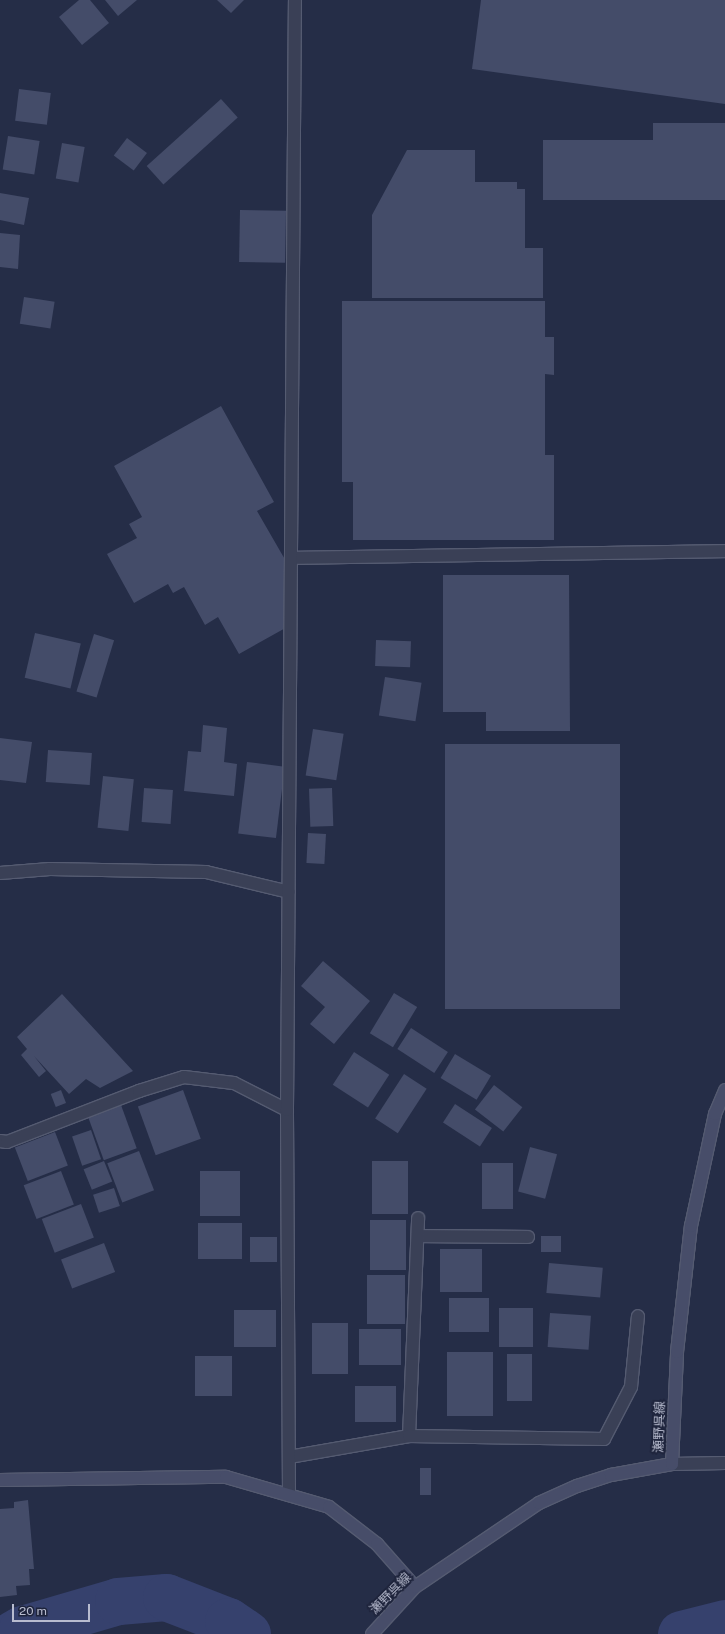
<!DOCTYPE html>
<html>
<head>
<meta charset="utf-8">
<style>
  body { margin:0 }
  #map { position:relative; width:725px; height:1634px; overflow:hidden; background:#252d47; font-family:"Public Sans","Noto Sans JP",sans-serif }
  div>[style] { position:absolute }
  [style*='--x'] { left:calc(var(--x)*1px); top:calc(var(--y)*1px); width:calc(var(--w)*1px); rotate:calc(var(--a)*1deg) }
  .river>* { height:47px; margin:-23.5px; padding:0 23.5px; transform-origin:23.5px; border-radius:23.5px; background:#36416d }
  .building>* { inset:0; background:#444c69; transform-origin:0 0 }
  .roads { filter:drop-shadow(1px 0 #555b71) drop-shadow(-1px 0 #555b71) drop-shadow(0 1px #555b71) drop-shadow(0 -1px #555b71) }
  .lane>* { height:12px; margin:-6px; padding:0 6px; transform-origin:6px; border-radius:6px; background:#3a4056 }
  .street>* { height:12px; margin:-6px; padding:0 6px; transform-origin:6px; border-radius:6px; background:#3a4056 }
  .secondary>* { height:12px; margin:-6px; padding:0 6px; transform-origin:6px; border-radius:6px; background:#474d69 }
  span { translate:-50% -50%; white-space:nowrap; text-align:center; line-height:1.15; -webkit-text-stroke:4px #1e243c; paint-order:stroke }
  .street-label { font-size:13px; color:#b8bccf }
  .scale { position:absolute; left:12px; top:1604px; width:78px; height:18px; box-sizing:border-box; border:2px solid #b8bccf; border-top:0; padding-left:5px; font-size:12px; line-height:14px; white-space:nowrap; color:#b8bccf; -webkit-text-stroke:3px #1e243c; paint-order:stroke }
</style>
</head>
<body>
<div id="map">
  <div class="river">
    <div style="--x:13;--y:1634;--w:10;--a:-29"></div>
    <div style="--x:22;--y:1629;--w:100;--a:-16.3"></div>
    <div style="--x:118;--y:1601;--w:48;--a:-4.8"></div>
    <div style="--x:166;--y:1597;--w:66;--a:21.2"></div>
    <div style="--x:228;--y:1621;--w:23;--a:34"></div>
    <div style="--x:681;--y:1634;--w:45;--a:-14"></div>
  </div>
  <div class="building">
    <div style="clip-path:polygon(79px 0,90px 0,109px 23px,82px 45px,59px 17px)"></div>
    <div style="clip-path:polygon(105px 0,137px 0,118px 16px)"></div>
    <div style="clip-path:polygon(217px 0,244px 0,231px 13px)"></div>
    <div style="clip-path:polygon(481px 0,725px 0,725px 104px,472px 69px)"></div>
    <div style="left:19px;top:89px;width:32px;height:32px;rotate:7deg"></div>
    <div style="left:221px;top:99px;width:25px;height:100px;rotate:48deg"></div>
    <div style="clip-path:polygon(653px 123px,725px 123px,725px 200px,543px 200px,543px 140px,653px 140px)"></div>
    <div style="left:8px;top:136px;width:32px;height:34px;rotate:9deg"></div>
    <div style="left:127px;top:138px;width:25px;height:22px;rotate:37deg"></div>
    <div style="left:62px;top:143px;width:23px;height:36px;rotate:10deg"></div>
    <div style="clip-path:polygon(407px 150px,475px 150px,475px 182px,517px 182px,517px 189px,525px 189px,525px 248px,543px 248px,543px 298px,372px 298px,372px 215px)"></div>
    <div style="clip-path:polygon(0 193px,29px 198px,24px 225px,0 220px)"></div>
    <div style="left:240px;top:210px;width:46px;height:52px;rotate:1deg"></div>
    <div style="clip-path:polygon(0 233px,20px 235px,18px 269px,0 267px)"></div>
    <div style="left:24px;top:297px;width:31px;height:27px;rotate:9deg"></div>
    <div style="clip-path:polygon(342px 301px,545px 301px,545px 337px,554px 337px,554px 375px,545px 374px,545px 455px,554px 455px,554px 540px,353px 540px,353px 482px,342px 482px)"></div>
    <div style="clip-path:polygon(221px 406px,274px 502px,257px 511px,287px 563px,289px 626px,239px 654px,218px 617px,205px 625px,184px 587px,173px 593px,168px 584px,134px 603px,107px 554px,137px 538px,129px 524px,142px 517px,114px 466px)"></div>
    <div style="clip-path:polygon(443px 575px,569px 575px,570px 731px,486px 731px,486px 712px,443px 712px)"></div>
    <div style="left:35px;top:633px;width:47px;height:46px;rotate:13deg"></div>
    <div style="left:94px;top:634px;width:21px;height:60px;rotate:17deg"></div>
    <div style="left:376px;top:640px;width:35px;height:26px;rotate:2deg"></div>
    <div style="left:385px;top:677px;width:37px;height:39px;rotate:9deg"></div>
    <div style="clip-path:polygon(203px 725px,227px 728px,224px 762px,237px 764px,234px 796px,184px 791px,188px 751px,201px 752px)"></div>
    <div style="left:313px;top:729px;width:31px;height:47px;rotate:9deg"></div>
    <div style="clip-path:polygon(0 738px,32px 742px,26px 783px,0 780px)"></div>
    <div style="left:445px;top:744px;width:175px;height:265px"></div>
    <div style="left:48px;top:750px;width:44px;height:32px;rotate:4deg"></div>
    <div style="left:247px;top:762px;width:38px;height:72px;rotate:7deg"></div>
    <div style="left:103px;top:776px;width:31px;height:52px;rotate:6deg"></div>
    <div style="left:144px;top:788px;width:29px;height:34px;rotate:4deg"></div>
    <div style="left:332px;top:788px;width:38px;height:23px;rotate:88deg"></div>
    <div style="left:308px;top:833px;width:18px;height:30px;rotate:3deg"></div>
    <div style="clip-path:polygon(323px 961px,370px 1001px,334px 1044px,310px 1024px,325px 1007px,301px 986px)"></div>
    <div style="left:394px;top:993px;width:27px;height:47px;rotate:31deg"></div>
    <div style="clip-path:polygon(62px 994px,133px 1071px,100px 1088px,86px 1079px,69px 1094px,34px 1056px,46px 1071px,39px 1077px,21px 1055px,27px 1049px,17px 1037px)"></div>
    <div style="left:411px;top:1028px;width:44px;height:25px;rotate:33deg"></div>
    <div style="left:354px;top:1052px;width:42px;height:39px;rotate:33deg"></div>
    <div style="left:455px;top:1054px;width:42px;height:28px;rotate:31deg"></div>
    <div style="left:404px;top:1074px;width:27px;height:53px;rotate:33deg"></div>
    <div style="left:494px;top:1085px;width:36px;height:31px;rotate:38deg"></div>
    <div style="left:61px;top:1090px;width:14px;height:11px;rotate:69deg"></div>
    <div style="left:183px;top:1090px;width:52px;height:48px;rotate:70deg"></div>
    <div style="left:455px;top:1104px;width:44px;height:22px;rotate:33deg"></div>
    <div style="left:121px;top:1105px;width:46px;height:35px;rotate:70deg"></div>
    <div style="left:91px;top:1130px;width:31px;height:20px;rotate:71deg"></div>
    <div style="left:55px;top:1132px;width:36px;height:43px;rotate:69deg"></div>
    <div style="left:530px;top:1147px;width:28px;height:46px;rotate:15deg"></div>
    <div style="left:139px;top:1151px;width:42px;height:34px;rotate:69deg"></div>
    <div style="left:104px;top:1161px;width:22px;height:22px;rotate:68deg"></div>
    <div style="left:372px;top:1161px;width:36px;height:53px"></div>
    <div style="left:482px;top:1163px;width:31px;height:46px"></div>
    <div style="left:61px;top:1171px;width:36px;height:40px;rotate:69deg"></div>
    <div style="left:200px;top:1171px;width:40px;height:45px"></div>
    <div style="left:114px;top:1188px;width:19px;height:22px;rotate:72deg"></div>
    <div style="left:81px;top:1204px;width:36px;height:42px;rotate:69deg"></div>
    <div style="left:370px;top:1220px;width:36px;height:50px"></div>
    <div style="left:198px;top:1223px;width:44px;height:36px"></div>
    <div style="left:561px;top:1236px;width:16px;height:20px;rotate:90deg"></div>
    <div style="left:250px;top:1237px;width:27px;height:25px"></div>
    <div style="left:104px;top:1243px;width:31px;height:46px;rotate:69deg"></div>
    <div style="left:440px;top:1249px;width:42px;height:43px"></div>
    <div style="left:549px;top:1263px;width:54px;height:30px;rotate:5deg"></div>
    <div style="left:367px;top:1275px;width:38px;height:49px"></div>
    <div style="left:449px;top:1298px;width:40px;height:34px"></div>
    <div style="left:499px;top:1308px;width:34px;height:39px"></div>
    <div style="left:234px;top:1310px;width:42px;height:37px"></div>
    <div style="left:550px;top:1313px;width:41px;height:34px;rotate:4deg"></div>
    <div style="left:312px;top:1323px;width:36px;height:51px"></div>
    <div style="left:359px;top:1329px;width:42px;height:36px"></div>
    <div style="left:447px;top:1352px;width:46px;height:64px"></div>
    <div style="left:507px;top:1354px;width:25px;height:47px"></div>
    <div style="left:195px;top:1356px;width:37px;height:40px"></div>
    <div style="left:355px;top:1386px;width:41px;height:36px"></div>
    <div style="left:420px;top:1468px;width:11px;height:27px"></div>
    <div style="clip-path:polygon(28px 1500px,34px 1569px,29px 1569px,30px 1585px,16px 1586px,17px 1595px,0 1597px,0 1509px,14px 1508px,14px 1502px)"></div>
  </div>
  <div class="roads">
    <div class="lane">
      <div style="--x:292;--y:558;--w:433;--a:-0.9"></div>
    </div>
    <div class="street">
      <div style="--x:0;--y:873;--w:50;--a:-4.6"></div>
      <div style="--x:50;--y:869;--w:156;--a:1.1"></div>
      <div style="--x:206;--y:872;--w:85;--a:13.5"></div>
      <div style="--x:0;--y:1141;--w:7;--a:8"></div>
      <div style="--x:7;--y:1142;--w:142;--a:-21.1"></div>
      <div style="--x:139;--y:1091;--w:47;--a:-17.3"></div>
      <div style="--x:184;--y:1077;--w:50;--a:6.8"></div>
      <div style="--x:234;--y:1083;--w:59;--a:27"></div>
      <div style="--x:418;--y:1236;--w:110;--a:0.5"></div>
      <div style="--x:409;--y:1436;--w:218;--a:-87.6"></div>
      <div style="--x:289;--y:1457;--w:122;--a:-9.9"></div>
      <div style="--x:409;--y:1436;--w:195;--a:0.9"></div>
      <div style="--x:604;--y:1439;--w:59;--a:-62.6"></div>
      <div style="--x:631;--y:1387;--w:71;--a:-84.4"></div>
      <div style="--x:672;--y:1464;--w:53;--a:-1.1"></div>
      <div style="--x:289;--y:1495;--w:385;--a:-90.3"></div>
      <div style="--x:287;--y:1110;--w:1110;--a:-89.59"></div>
    </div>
    <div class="secondary">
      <div style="--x:0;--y:1480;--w:226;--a:-0.8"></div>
      <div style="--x:226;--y:1477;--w:107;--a:16.2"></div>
      <div style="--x:329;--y:1507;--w:61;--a:37.6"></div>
      <div style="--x:377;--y:1544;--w:57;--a:48.5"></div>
      <div style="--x:372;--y:1634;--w:64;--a:-47.5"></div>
      <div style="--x:415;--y:1587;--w:150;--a:-34.1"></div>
      <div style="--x:539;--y:1503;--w:42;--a:-24.1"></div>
      <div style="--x:577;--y:1486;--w:36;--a:-18"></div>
      <div style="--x:611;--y:1475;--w:62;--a:-10.2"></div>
      <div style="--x:672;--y:1464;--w:112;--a:-87.4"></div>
      <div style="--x:677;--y:1352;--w:127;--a:-83.7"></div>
      <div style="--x:691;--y:1226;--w:115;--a:-77.9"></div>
      <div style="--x:715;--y:1114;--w:26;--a:-67"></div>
    </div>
  </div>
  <div class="street-label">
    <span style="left:660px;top:1427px;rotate:-88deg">瀬野呉線</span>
    <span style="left:391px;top:1594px;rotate:-45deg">瀬野呉線</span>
  </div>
  <div class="scale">20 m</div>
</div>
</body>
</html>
